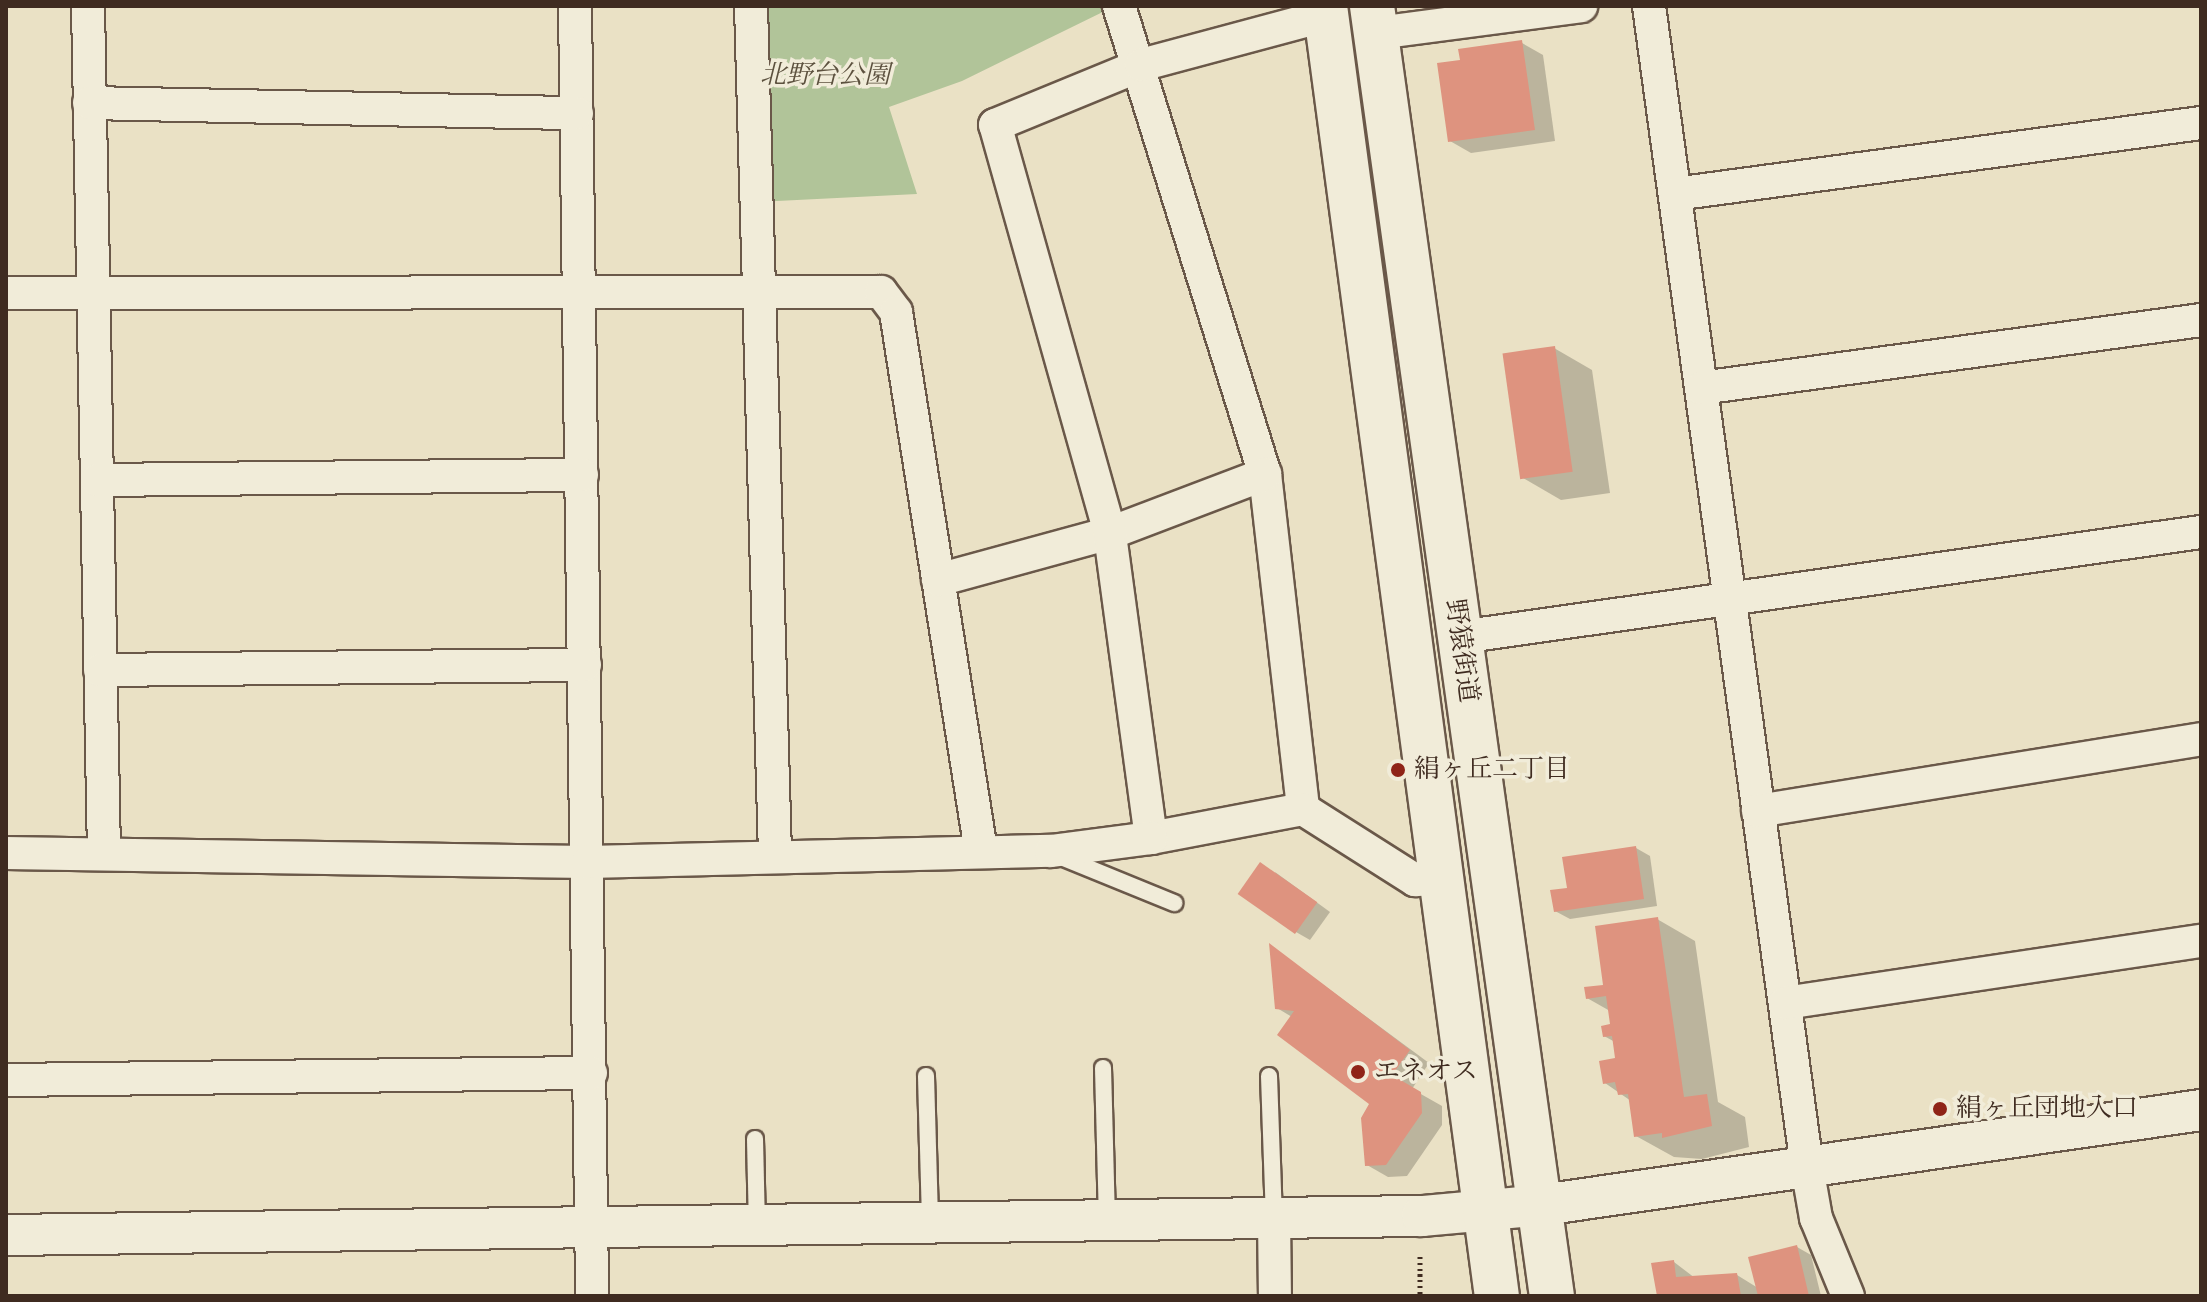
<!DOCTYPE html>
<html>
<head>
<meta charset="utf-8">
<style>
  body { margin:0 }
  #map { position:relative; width:2207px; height:1302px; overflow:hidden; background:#eae1c5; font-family:"Libre Bodoni","Noto Serif JP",serif }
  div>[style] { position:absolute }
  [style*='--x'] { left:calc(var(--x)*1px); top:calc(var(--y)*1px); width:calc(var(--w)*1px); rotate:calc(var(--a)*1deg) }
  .green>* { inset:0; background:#b1c499 }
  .shadow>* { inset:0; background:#0003 }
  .building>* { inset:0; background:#de937f; transform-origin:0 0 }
  .path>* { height:5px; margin-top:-2.5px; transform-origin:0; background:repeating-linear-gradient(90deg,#3f2b20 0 2px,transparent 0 6px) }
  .roads { filter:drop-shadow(2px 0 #6a5849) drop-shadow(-2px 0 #6a5849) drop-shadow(0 2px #6a5849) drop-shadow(0 -2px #6a5849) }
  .service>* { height:16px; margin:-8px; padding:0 8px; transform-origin:8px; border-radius:8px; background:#f1ecd9 }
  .minor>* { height:32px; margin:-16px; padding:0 16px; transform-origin:16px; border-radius:16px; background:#f1ecd9 }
  .tertiary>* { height:40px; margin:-20px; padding:0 20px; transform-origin:20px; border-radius:20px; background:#f1ecd9 }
  .secondary>* { height:44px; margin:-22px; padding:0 22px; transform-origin:22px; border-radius:22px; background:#f1ecd9 }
  .dots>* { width:22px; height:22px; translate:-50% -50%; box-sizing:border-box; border:4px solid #f1ecd9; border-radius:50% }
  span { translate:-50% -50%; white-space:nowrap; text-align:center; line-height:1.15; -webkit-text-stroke:7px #f1ecd9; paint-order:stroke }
  .park-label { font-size:26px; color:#5c513e; font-style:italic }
  .street-label { font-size:26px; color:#3f2b20 }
  .poi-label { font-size:26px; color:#3f2b20 }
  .left { translate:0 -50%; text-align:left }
  .frame { position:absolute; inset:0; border:8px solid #3f2b20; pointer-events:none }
</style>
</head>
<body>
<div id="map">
  <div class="green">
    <div style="clip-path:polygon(751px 6px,1115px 6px,962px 81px,889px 107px,917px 194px,759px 202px)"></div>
  </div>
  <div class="shadow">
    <div style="clip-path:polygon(1522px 43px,1543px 55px,1555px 141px,1471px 153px,1450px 141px,1462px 62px)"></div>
    <div style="clip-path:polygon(1554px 348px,1592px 370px,1610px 493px,1561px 500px,1523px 478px)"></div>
    <div style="clip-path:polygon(1636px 848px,1650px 856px,1657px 906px,1570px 919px,1555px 911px,1569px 890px)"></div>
    <div style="clip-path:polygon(1275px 872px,1330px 912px,1310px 940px,1296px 932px)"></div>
    <div style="clip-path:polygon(1657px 919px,1695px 941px,1718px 1102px,1745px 1117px,1749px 1147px,1702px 1159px,1674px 1157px,1636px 1136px,1631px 1101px,1605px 1083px,1618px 1060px,1615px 1042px,1604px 1036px,1613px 1026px,1610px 1011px,1587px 998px,1606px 986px)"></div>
    <div style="clip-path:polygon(1272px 947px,1429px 1063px,1412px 1089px,1442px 1106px,1442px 1125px,1407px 1176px,1388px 1177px,1367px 1165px,1371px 1103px,1292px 1017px,1277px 1008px)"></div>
    <div style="clip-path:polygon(1797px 1247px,1811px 1255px,1821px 1296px,1659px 1296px,1674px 1262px,1695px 1278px,1737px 1275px,1758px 1288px)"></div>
  </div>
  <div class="building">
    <div style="clip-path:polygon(1522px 40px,1535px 130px,1448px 142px,1437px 63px,1460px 60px,1458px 49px)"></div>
    <div style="left:1555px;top:346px;width:127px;height:53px;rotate:82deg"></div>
    <div style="clip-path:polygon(1636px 846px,1644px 899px,1554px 912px,1550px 890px,1567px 888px,1562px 857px)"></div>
    <div style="left:1260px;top:862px;width:70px;height:39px;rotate:35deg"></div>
    <div style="clip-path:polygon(1658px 917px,1684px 1097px,1707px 1094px,1712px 1126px,1662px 1138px,1662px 1133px,1634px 1137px,1628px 1094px,1618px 1095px,1615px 1082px,1603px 1084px,1599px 1061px,1615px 1058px,1612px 1036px,1603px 1037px,1601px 1026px,1610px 1024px,1606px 996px,1586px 999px,1584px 987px,1603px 985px,1595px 926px)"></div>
    <div style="clip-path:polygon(1269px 943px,1410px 1050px,1392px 1075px,1421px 1092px,1422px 1113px,1386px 1165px,1365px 1166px,1361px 1118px,1369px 1104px,1277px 1035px,1294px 1011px,1275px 1009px)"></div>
    <div style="clip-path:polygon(1797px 1245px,1809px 1296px,1758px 1296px,1748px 1257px)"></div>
    <div style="clip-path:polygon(1674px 1260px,1676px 1277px,1737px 1273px,1741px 1296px,1657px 1296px,1651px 1263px)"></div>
  </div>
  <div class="path">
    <div style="--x:1420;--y:1256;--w:40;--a:90"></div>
  </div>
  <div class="roads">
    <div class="service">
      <div style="--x:1054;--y:854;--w:130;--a:22.2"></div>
      <div style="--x:1103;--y:1068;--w:152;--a:88.5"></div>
      <div style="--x:926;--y:1076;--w:145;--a:88.4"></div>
      <div style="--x:1269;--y:1076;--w:142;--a:88"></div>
      <div style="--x:755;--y:1139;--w:85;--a:88.7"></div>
    </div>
    <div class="minor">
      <div style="--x:88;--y:6;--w:848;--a:88.92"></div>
      <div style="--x:575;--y:6;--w:1290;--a:89.24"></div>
      <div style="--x:751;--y:6;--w:848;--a:88.38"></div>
      <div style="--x:1119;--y:6;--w:490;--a:72.7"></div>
      <div style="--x:1265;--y:474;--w:337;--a:83.5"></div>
      <div style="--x:1303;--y:809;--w:133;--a:32.4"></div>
      <div style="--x:1415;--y:880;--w:30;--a:-2"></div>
      <div style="--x:1649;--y:6;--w:1172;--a:82.25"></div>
      <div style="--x:1807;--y:1167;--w:52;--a:80"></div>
      <div style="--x:1816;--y:1218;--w:84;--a:67.7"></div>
      <div style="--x:1377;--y:33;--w:206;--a:-7.5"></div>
      <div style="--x:89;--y:103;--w:488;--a:1.2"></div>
      <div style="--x:1675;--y:194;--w:531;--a:-7.69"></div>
      <div style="--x:6;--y:293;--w:875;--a:-0.07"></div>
      <div style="--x:881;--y:292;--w:25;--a:53"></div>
      <div style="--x:896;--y:312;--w:546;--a:81.04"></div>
      <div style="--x:1701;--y:388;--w:505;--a:-7.74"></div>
      <div style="--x:97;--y:480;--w:485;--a:-0.6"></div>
      <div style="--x:938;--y:580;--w:178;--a:-15.3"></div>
      <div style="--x:1110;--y:533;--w:166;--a:-20.8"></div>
      <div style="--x:1460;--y:637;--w:748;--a:-8.07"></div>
      <div style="--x:100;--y:670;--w:485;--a:-0.6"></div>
      <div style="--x:1303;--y:809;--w:155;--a:169.2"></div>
      <div style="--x:1151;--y:838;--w:308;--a:-97.7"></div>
      <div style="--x:1110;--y:533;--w:424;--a:-105.7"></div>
      <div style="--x:995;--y:125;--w:158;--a:-22.3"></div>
      <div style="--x:1141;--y:65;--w:193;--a:-15"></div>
      <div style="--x:1758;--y:811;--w:449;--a:-9.2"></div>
      <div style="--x:6;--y:853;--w:582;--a:0.89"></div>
      <div style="--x:588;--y:862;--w:463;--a:-1.4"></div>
      <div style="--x:1051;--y:851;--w:101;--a:-7.4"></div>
      <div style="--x:1785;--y:1003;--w:421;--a:-8.5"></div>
      <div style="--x:6;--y:1080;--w:585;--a:-0.69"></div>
      <div style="--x:1274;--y:1218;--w:78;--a:89.3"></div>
    </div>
    <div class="tertiary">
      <div style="--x:6;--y:1235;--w:1416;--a:-0.77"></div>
      <div style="--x:1422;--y:1216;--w:121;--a:-5.2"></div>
      <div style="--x:1542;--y:1205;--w:666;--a:-8.2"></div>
    </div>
    <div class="secondary">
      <div style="--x:1325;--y:6;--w:1301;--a:82.41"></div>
      <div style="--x:1372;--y:6;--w:1302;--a:82.06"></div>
    </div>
  </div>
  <div class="dots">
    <div style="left:1398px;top:770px;background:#8f2418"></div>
    <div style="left:1358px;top:1072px;background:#8f2418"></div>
    <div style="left:1940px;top:1109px;background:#8f2418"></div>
  </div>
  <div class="park-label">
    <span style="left:825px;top:76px">北野台公園</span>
  </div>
  <div class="street-label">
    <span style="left:1461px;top:651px;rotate:82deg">野猿街道</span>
  </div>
  <div class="poi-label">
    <span class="left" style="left:1414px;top:770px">絹ヶ丘二丁目</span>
    <span class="left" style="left:1374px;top:1072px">エネオス</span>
    <span class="left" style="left:1956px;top:1109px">絹ヶ丘団地入口</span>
  </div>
  <div class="frame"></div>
</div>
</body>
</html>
